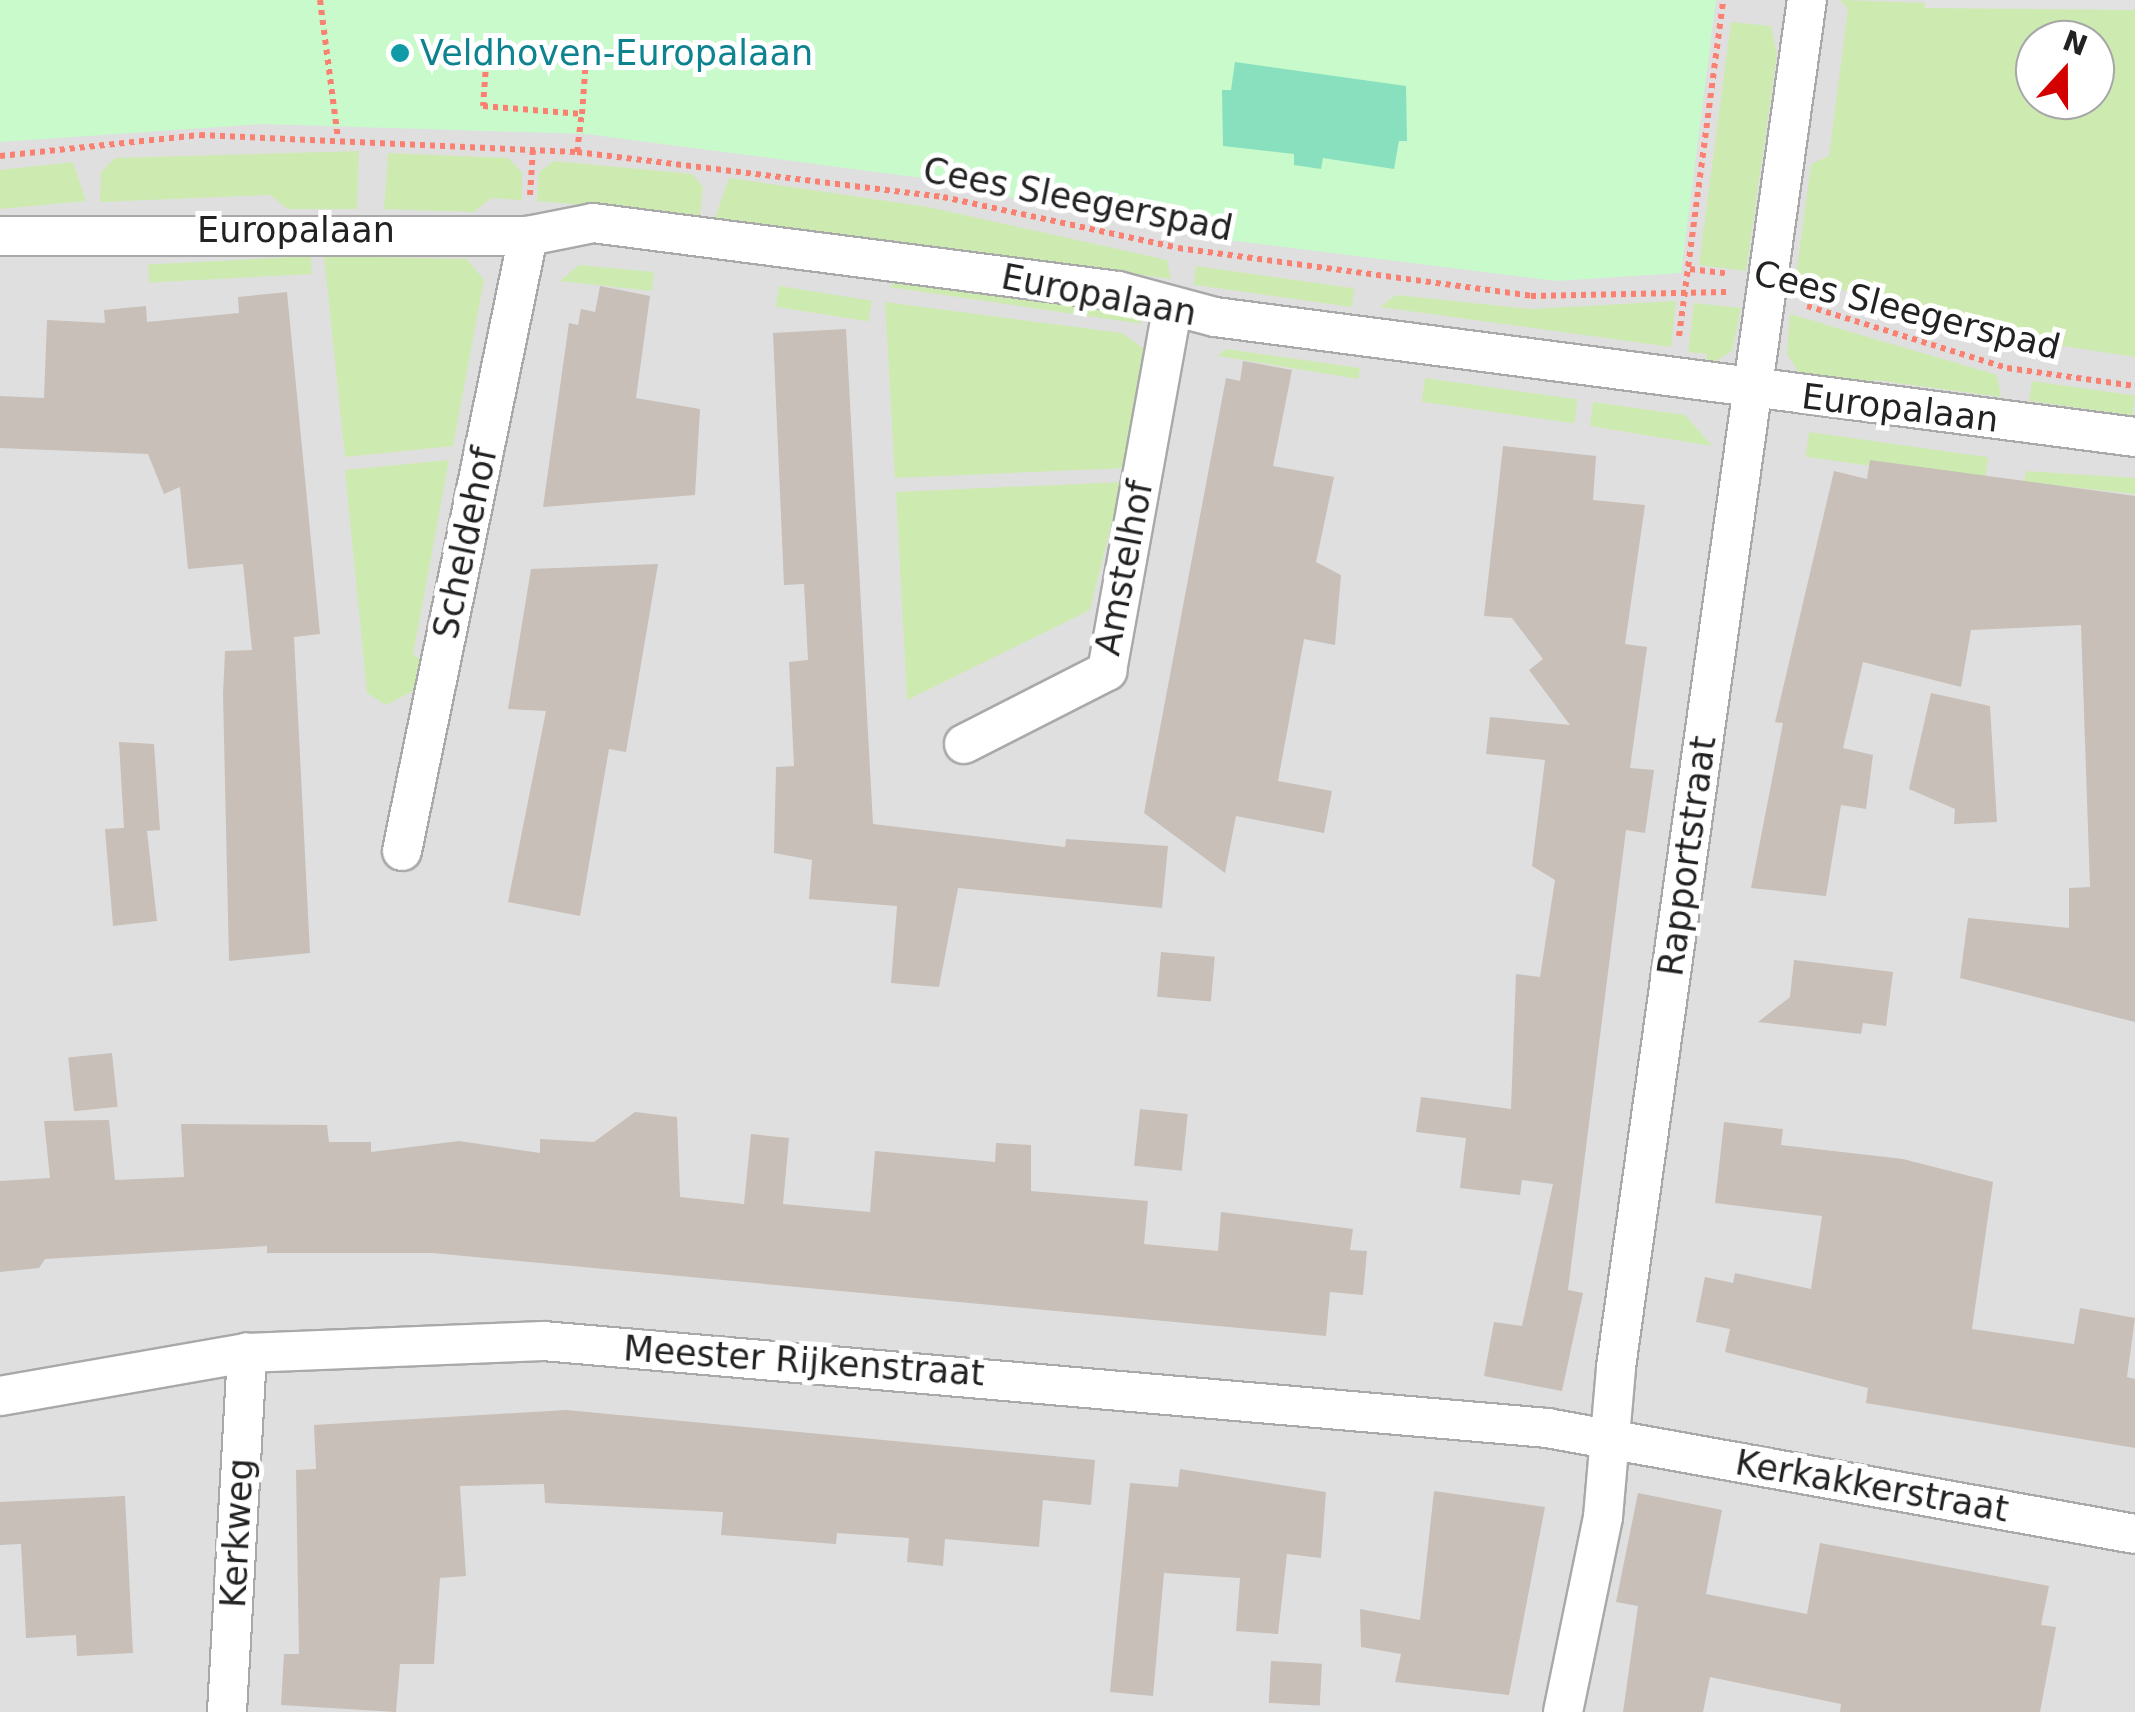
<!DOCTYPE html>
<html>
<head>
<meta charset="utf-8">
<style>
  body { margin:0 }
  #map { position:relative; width:2135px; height:1712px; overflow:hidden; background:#f2efe9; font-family:"DejaVu Sans",sans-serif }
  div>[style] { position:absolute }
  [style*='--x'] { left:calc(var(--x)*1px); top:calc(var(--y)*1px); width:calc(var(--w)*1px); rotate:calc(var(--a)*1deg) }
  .residential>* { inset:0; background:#e0dfdf }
  .grass>* { inset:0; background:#cdebb0; transform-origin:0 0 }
  .park>* { inset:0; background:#c8facc }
  .pitch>* { inset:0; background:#88e0be }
  .parking>* { inset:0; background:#e2e2e2 }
  .building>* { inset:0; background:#c7bfb8; transform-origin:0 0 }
  .path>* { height:6px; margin-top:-3px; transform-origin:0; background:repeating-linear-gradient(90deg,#fa8072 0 5px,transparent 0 10px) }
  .roads { filter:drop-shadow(2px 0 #a9a9a9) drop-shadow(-2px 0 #a9a9a9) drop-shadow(0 2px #a9a9a9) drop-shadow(0 -2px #a9a9a9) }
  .minor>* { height:38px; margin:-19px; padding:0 19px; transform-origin:19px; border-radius:19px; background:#fff }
  .dots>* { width:28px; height:28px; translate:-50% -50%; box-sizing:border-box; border:5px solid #fff; border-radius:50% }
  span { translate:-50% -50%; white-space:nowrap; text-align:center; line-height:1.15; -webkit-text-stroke:10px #fff; paint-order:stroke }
  .culture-label { font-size:35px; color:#0d838f }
  .left { translate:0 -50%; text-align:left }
  .street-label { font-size:35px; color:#222 }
  .north { position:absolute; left:2015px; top:20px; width:100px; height:100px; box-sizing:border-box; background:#fff; border:2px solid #a7a7a7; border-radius:50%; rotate:21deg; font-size:28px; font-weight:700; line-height:40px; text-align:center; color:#222 }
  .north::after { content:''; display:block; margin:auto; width:35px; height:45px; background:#d40000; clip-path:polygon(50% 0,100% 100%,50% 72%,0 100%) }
</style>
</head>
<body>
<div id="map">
  <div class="residential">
    <div style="clip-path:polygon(evenodd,0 0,2135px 0,2135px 1712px,0 1712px,0 0,2035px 40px,2095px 40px,2095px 100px,2035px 100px,2035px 40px)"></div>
  </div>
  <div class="grass">
    <div style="clip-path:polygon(evenodd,1840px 0,2134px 10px,2135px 0,2135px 357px,2005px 337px,1796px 276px,1811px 164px,1829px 156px,1848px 9px,1840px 0,2035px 40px,2095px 40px,2095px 100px,2035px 100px,2035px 40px)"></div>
    <div style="clip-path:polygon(1731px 22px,1771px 26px,1777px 54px,1746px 271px,1699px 265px)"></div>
    <div style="clip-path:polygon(359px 151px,357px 209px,288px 209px,270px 195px,100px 202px,101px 172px,115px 158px)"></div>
    <div style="clip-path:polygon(388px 153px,508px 158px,522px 172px,522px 200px,491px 198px,474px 212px,384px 209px)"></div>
    <div style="clip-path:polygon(554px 161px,692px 174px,703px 187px,700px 215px,537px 201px,539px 172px)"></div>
    <div style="clip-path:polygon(73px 162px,86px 201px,0 209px,0 170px)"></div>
    <div style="clip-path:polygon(729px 178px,928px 207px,1167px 260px,1171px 279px,715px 218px)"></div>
    <div style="left:311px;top:256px;width:18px;height:163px;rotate:87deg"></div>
    <div style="clip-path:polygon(324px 256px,467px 259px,484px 280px,453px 446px,345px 457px)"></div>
    <div style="clip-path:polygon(579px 265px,654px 272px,652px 291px,560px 281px,550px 289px)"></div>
    <div style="left:1196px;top:266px;width:160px;height:19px;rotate:8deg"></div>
    <div style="clip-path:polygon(903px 276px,1131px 312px,1142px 324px,889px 287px)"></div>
    <div style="left:779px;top:286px;width:94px;height:21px;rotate:9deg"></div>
    <div style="clip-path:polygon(1396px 295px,1532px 309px,1676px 301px,1671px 347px,1380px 307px)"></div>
    <div style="clip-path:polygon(885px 302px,1122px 333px,1147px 351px,1125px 468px,895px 478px)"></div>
    <div style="clip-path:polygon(1694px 303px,1741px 308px,1732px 351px,1706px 367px,1707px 354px,1688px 352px)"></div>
    <div style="clip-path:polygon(1790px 314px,1997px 375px,2001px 397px,1875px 380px,1861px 391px,1802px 378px,1787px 354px)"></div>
    <div style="clip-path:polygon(1226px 349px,1360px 368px,1360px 369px,1358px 379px,1218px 356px)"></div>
    <div style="left:1425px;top:378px;width:154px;height:24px;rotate:8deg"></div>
    <div style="left:2032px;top:381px;width:104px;height:20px;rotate:8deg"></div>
    <div style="clip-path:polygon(1593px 402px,1685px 415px,1712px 446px,1590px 426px)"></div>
    <div style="left:1809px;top:432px;width:181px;height:25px;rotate:8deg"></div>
    <div style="clip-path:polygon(449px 460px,413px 655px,426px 662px,417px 689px,386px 705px,367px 693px,345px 470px)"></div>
    <div style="clip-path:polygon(2026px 471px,2135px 478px,2135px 494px,2024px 482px)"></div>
    <div style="clip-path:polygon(1122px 482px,1090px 610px,907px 700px,896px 492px)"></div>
  </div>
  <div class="park">
    <div style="clip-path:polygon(0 0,1716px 0,1681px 273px,1556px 281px,1172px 233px,929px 179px,586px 134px,263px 124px,0 142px)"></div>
  </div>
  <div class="pitch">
    <div style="clip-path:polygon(1235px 62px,1406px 86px,1407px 141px,1399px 141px,1394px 169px,1323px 158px,1321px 169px,1294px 165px,1294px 154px,1223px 146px,1222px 90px,1231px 90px)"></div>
  </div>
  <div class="parking">
    <div style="clip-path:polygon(1925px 0,2135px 0,2134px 10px,1925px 8px)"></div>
  </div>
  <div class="building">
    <div style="clip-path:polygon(600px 286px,650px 296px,636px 398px,700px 409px,695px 495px,543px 507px,569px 323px,578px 325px,581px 309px,595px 312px)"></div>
    <div style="clip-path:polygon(287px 292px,320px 634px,294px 637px,310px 953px,229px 961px,223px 694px,225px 651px,252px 650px,243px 564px,188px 569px,180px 487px,164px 494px,148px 454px,0 448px,0 396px,44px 398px,47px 320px,105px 323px,104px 310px,146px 306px,147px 322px,239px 313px,238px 297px)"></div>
    <div style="clip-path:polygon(846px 329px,873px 824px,1065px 847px,1066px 839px,1168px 846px,1162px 908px,958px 888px,939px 987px,891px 983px,897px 906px,809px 899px,812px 860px,774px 853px,776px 767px,794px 766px,789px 662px,808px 660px,804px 584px,784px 585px,773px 333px)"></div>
    <div style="clip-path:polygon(1243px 361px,1292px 370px,1273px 466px,1334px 477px,1316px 562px,1341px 575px,1335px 645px,1304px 639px,1278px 781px,1332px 791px,1324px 833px,1236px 816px,1225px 873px,1144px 813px,1226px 378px,1240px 381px)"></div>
    <div style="clip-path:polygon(1503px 446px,1596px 456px,1593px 500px,1645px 505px,1625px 644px,1647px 647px,1630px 768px,1654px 770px,1645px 833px,1626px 830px,1568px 1290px,1583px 1293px,1562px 1391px,1484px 1376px,1494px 1322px,1522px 1326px,1553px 1184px,1522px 1180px,1520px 1195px,1460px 1188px,1466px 1138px,1416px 1132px,1421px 1097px,1511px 1109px,1516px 974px,1540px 977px,1555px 880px,1532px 866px,1545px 760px,1486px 754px,1490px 717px,1570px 725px,1529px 670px,1543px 659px,1512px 618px,1484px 616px)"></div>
    <div style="clip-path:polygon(1870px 460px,2135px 496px,2135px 1022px,1960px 978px,1968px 918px,2069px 928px,2069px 888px,2090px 887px,2081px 625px,1971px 630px,1961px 687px,1863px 662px,1843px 748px,1873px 755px,1866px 809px,1841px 805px,1826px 896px,1751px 888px,1783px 723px,1775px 722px,1834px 471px,1867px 479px)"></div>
    <div style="clip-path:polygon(658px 564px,626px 752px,609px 749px,580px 916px,508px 902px,546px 711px,508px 709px,531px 569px)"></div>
    <div style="clip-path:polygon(1931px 693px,1990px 706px,1997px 822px,1954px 824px,1955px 809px,1909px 789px)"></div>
    <div style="clip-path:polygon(119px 742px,154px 744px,160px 830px,147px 831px,157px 921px,113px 926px,105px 829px,124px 828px)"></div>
    <div style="left:1161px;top:952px;width:54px;height:45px;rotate:5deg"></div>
    <div style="clip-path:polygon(1794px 960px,1893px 972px,1886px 1026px,1863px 1023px,1861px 1034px,1758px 1022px,1790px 997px)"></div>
    <div style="left:112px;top:1053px;width:54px;height:44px;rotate:84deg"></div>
    <div style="left:1140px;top:1109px;width:48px;height:57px;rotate:6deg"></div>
    <div style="clip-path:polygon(635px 1112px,677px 1117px,680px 1197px,744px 1204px,751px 1134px,789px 1138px,783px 1204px,870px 1212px,875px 1151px,995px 1162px,996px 1143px,1031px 1145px,1031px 1191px,1148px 1201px,1144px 1244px,1218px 1251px,1221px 1212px,1353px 1229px,1350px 1250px,1367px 1251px,1363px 1295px,1330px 1292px,1326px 1336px,432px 1253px,267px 1253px,267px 1246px,45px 1259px,39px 1268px,0 1272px,0 1181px,50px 1178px,44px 1121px,109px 1120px,115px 1180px,184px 1177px,181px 1124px,327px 1125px,329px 1142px,371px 1142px,371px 1152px,459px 1141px,540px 1153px,540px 1139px,594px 1142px)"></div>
    <div style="clip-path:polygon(1724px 1122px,1783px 1129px,1781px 1145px,1903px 1159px,1993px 1182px,1972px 1329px,2074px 1344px,2080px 1308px,2135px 1318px,2127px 1377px,2135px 1379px,2135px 1448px,1866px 1403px,1868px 1388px,1725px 1352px,1730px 1329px,1696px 1322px,1705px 1277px,1733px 1283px,1735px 1273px,1811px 1289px,1822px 1216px,1715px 1203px)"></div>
    <div style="clip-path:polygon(566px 1410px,1095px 1460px,1091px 1505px,1043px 1500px,1039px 1547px,945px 1539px,943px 1566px,907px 1562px,909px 1538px,837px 1533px,836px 1544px,721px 1535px,723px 1512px,545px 1503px,544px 1484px,460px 1486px,466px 1576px,440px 1578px,434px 1664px,400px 1664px,396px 1712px,281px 1705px,284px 1654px,299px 1654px,296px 1470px,316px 1469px,314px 1425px)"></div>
    <div style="clip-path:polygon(1180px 1469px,1326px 1492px,1321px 1558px,1287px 1554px,1278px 1634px,1236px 1631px,1240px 1578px,1164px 1573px,1153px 1696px,1110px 1692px,1130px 1483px,1178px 1487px)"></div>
    <div style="clip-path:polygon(1434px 1491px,1545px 1507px,1509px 1695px,1395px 1682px,1401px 1654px,1361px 1647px,1360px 1609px,1420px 1620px)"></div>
    <div style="clip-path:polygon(1638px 1493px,1722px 1510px,1706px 1594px,1807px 1614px,1820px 1543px,2049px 1586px,2041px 1625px,2056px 1627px,2040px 1712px,1840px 1712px,1841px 1704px,1710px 1677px,1703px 1712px,1623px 1712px,1638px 1606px,1616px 1602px)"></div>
    <div style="clip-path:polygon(125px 1496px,133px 1653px,77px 1656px,76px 1635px,26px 1638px,21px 1544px,0 1545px,0 1502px)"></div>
    <div style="left:1271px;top:1661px;width:51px;height:42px;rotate:3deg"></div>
  </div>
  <div class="path">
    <div style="--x:320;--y:0;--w:139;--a:82.6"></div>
    <div style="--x:577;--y:152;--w:38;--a:-83"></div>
    <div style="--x:582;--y:114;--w:54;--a:-85.8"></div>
    <div style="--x:586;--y:60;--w:99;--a:-175.4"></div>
    <div style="--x:487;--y:52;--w:54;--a:94.2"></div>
    <div style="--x:483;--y:106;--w:99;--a:4.6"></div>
    <div style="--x:0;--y:156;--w:201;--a:-6"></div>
    <div style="--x:200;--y:135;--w:377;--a:2.6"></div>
    <div style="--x:577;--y:152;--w:369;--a:7"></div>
    <div style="--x:943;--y:197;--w:240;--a:12.2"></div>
    <div style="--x:1178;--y:248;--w:356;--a:7.7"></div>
    <div style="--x:1531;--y:296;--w:195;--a:-1.2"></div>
    <div style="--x:530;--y:195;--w:46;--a:-86.3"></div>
    <div style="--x:1690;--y:269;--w:38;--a:7"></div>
    <div style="--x:1807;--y:306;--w:209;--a:17.2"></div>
    <div style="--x:2007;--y:368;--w:129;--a:8"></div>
    <div style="--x:1679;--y:336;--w:339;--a:-82.5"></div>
  </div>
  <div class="roads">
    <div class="minor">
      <div style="--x:0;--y:236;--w:528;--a:0"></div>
      <div style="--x:528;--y:236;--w:66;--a:-11.3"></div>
      <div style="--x:593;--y:223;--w:529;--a:7.38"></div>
      <div style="--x:1118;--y:291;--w:100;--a:15"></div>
      <div style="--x:1215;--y:317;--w:928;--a:7.43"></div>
      <div style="--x:964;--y:744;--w:161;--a:-27"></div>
      <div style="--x:1107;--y:671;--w:368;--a:-79.8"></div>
      <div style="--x:402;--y:851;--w:628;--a:-78.42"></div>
      <div style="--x:0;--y:1396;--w:251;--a:-9.9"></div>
      <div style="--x:247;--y:1353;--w:296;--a:-2.3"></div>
      <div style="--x:543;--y:1341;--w:1008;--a:4.95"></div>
      <div style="--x:1547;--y:1428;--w:597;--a:10.22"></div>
      <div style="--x:227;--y:1712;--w:360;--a:-86.8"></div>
      <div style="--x:1563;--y:1712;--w:199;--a:-78.4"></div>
      <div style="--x:1603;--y:1517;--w:151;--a:-85"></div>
      <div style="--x:1616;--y:1367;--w:1380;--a:-82.05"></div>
    </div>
  </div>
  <div class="dots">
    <div style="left:400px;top:53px;background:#0f9aa8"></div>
  </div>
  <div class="culture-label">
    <span class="left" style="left:420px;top:53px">Veldhoven-Europalaan</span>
  </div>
  <div class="street-label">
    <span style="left:1078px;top:199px;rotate:11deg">Cees Sleegerspad</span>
    <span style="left:296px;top:230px">Europalaan</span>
    <span style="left:1099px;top:295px;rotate:11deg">Europalaan</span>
    <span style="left:1907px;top:310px;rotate:14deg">Cees Sleegerspad</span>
    <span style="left:1900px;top:408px;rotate:7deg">Europalaan</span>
    <span style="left:465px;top:543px;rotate:-78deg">Scheldehof</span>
    <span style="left:1124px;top:568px;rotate:-79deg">Amstelhof</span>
    <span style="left:1687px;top:856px;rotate:-82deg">Rapportstraat</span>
    <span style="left:804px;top:1361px;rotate:4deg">Meester Rijkenstraat</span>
    <span style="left:1872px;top:1486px;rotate:10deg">Kerkakkerstraat</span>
    <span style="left:237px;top:1533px;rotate:-87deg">Kerkweg</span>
  </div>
  <div class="north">N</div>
</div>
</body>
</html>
